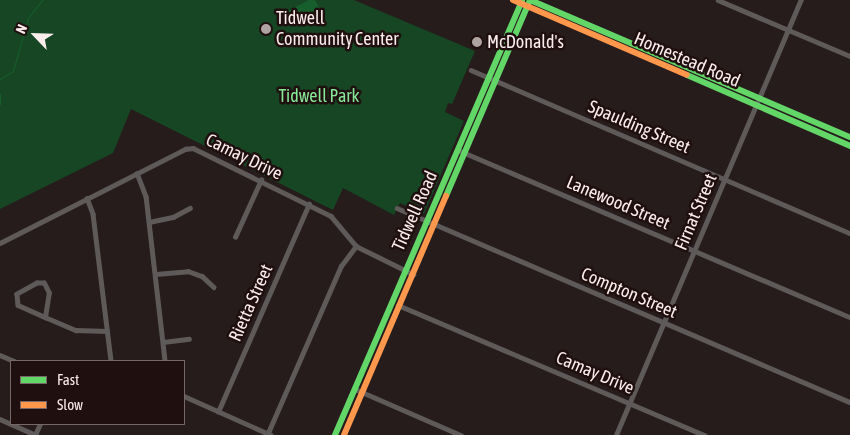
<!DOCTYPE html>
<style>
body{margin:0}
#map{position:relative;width:850px;height:435px;overflow:hidden;background:#261c1c;font-family:"Asap Condensed",sans-serif}
div>[style]{position:absolute}
[style*='--x']{left:calc(var(--x)*1px);top:calc(var(--y)*1px);width:calc(var(--w)*1px);rotate:calc(var(--a)*1deg)}
.green>*{inset:0;background:#164623}
.water>*{inset:0;background:#165f2c}
.stream>*{height:1px;margin:-0.5px;padding:0 0.5px;transform-origin:0.5px;border-radius:0.5px;background:#165f2c}
.street>*{height:4.5px;margin:-2.25px;padding:0 2.25px;transform-origin:2.25px;border-radius:2.25px;background:#5f5a5a}
.fast>*{height:6px;margin:-3px;padding:0 3px;transform-origin:3px;border-radius:3px;background:#63d668}
.slow>*{height:6px;margin:-3px;padding:0 3px;transform-origin:3px;border-radius:3px;background:#ff974d}
.dots>*{width:14px;height:14px;translate:-50% -50%;box-sizing:border-box;border:2px solid #200f0f;border-radius:50%}
span{translate:-50% -50%;white-space:nowrap;text-align:center;line-height:1.15;-webkit-text-stroke:5px #200f0f;paint-order:stroke}
.poi-label{font-size:18px;color:#faedec}
.left{translate:0 -50%;text-align:left}
.street-label{font-size:18px;color:#faedec}
.park-label{font-size:18px;color:#85e999}
.legend{position:absolute;left:10px;top:360px;width:175px;height:65px;box-sizing:border-box;background:#200f0f;border:1px solid #776867;margin:0;padding:6px 9px;list-style:none;font-size:15px;color:#faedec}
.legend li{display:flex;align-items:center;gap:10px;height:25px}
.legend b{width:25px;border:1px solid #776867}
.north{position:absolute;left:10px;top:10px;width:50px;height:50px;-webkit-text-stroke:4px #200f0f;paint-order:stroke;rotate:294deg;font-size:14px;font-weight:700;line-height:20px;text-align:center;color:#faedec}
.north::after{content:'';display:block;margin:auto;width:18px;height:22px;background:#faedec;clip-path:polygon(50% 0,100% 100%,50% 72%,0 100%)}
</style>
<div id="map">
<div class="green">
<div style="clip-path:polygon(0 0,354px 0,475px 51px,452px 104px,448px 103px,445px 112px,464px 121px,424px 214px,400px 203px,394px 215px,343px 188px,333px 210px,131px 109px,113px 153px,0 209px)"></div>
</div>
<div class="water">
<div style="clip-path:polygon(309px 0,315px 0,319px 8px,290px 23px,284px 13px)"></div>
</div>
<div class="stream">
<div style="--x:0;--y:79;--w:15;--a:-32"></div>
<div style="--x:13;--y:71;--w:55;--a:-74.2"></div>
<div style="--x:28;--y:18;--w:23;--a:-52"></div>
<div style="--x:0;--y:94;--w:10;--a:90"></div>
</div>
<div class="street">
<div style="--x:718;--y:0;--w:143;--a:23"></div>
<div style="--x:471;--y:70;--w:413;--a:23.3"></div>
<div style="--x:458;--y:150;--w:426;--a:23.1"></div>
<div style="--x:137;--y:173;--w:25;--a:69"></div>
<div style="--x:146;--y:196;--w:166;--a:83.4"></div>
<div style="--x:87;--y:198;--w:17;--a:69"></div>
<div style="--x:93;--y:214;--w:148;--a:83"></div>
<div style="--x:397;--y:208;--w:493;--a:23.2"></div>
<div style="--x:149;--y:222;--w:25;--a:-12"></div>
<div style="--x:173;--y:217;--w:19;--a:-28"></div>
<div style="--x:235;--y:237;--w:63;--a:-65.5"></div>
<div style="--x:0;--y:243;--w:208;--a:-26.9"></div>
<div style="--x:185;--y:149;--w:8;--a:-7"></div>
<div style="--x:193;--y:148;--w:154;--a:26.2"></div>
<div style="--x:331;--y:216;--w:39;--a:50"></div>
<div style="--x:356;--y:246;--w:64;--a:26.2"></div>
<div style="--x:156;--y:274;--w:32;--a:-5"></div>
<div style="--x:188;--y:271;--w:15;--a:20"></div>
<div style="--x:202;--y:276;--w:16;--a:43"></div>
<div style="--x:398;--y:305;--w:333;--a:23"></div>
<div style="--x:45;--y:317;--w:24;--a:-81"></div>
<div style="--x:49;--y:293;--w:11;--a:-117"></div>
<div style="--x:44;--y:283;--w:7;--a:180"></div>
<div style="--x:37;--y:283;--w:23;--a:151"></div>
<div style="--x:17;--y:294;--w:11;--a:85"></div>
<div style="--x:18;--y:305;--w:30;--a:24"></div>
<div style="--x:45;--y:317;--w:34;--a:23"></div>
<div style="--x:76;--y:330;--w:31;--a:2"></div>
<div style="--x:163;--y:342;--w:26;--a:-7"></div>
<div style="--x:0;--y:355;--w:15;--a:23"></div>
<div style="--x:355;--y:389;--w:116;--a:23.5"></div>
<div style="--x:184;--y:396;--w:95;--a:24.1"></div>
<div style="--x:218;--y:412;--w:227;--a:-66.4"></div>
<div style="--x:0;--y:419;--w:39;--a:24"></div>
<div style="--x:268;--y:433;--w:182;--a:-66.4"></div>
<div style="--x:341;--y:266;--w:25;--a:-53"></div>
<div style="--x:35;--y:435;--w:12;--a:-66"></div>
<div style="--x:616;--y:435;--w:473;--a:-67"></div>
</div>
<div class="fast">
<div style="--x:530;--y:0;--w:348;--a:23.2"></div>
<div style="--x:687;--y:75;--w:178;--a:23.5"></div>
<div style="--x:446;--y:196;--w:213;--a:-66.8"></div>
<div style="--x:335;--y:435;--w:473;--a:-66.7"></div>
</div>
<div class="slow">
<div style="--x:513;--y:0;--w:189;--a:23.3"></div>
<div style="--x:344;--y:435;--w:260;--a:-66.9"></div>
</div>
<div class="dots">
<div style="left:266px;top:29px;background:#b0a4a3"></div>
<div style="left:477px;top:42px;background:#b0a4a3"></div>
</div>
<div class="poi-label">
<span class="left" style="left:276px;top:29px">Tidwell<br>Community Center</span>
<span class="left" style="left:487px;top:42px">McDonald's</span>
</div>
<div class="street-label">
<span style="left:687px;top:60px;rotate:23deg">Homestead Road</span>
<span style="left:639px;top:127px;rotate:23deg">Spaulding Street</span>
<span style="left:244px;top:157px;rotate:26deg">Camay Drive</span>
<span style="left:618px;top:203px;rotate:23deg">Lanewood Street</span>
<span style="left:415px;top:211px;rotate:-66deg">Tidwell Road</span>
<span style="left:696px;top:212px;rotate:-67deg">Firnat Street</span>
<span style="left:629px;top:293px;rotate:23deg">Compton Street</span>
<span style="left:251px;top:303px;rotate:-66deg">Rietta Street</span>
<span style="left:595px;top:373px;rotate:23deg">Camay Drive</span>
</div>
<div class="park-label">
<span style="left:319px;top:96px">Tidwell Park</span>
</div>
<ul class="legend">
<li><b style="height:6px;background:#63d668"></b>Fast</li>
<li><b style="height:6px;background:#ff974d"></b>Slow</li>
</ul>
<div class="north">N</div>
</div>
